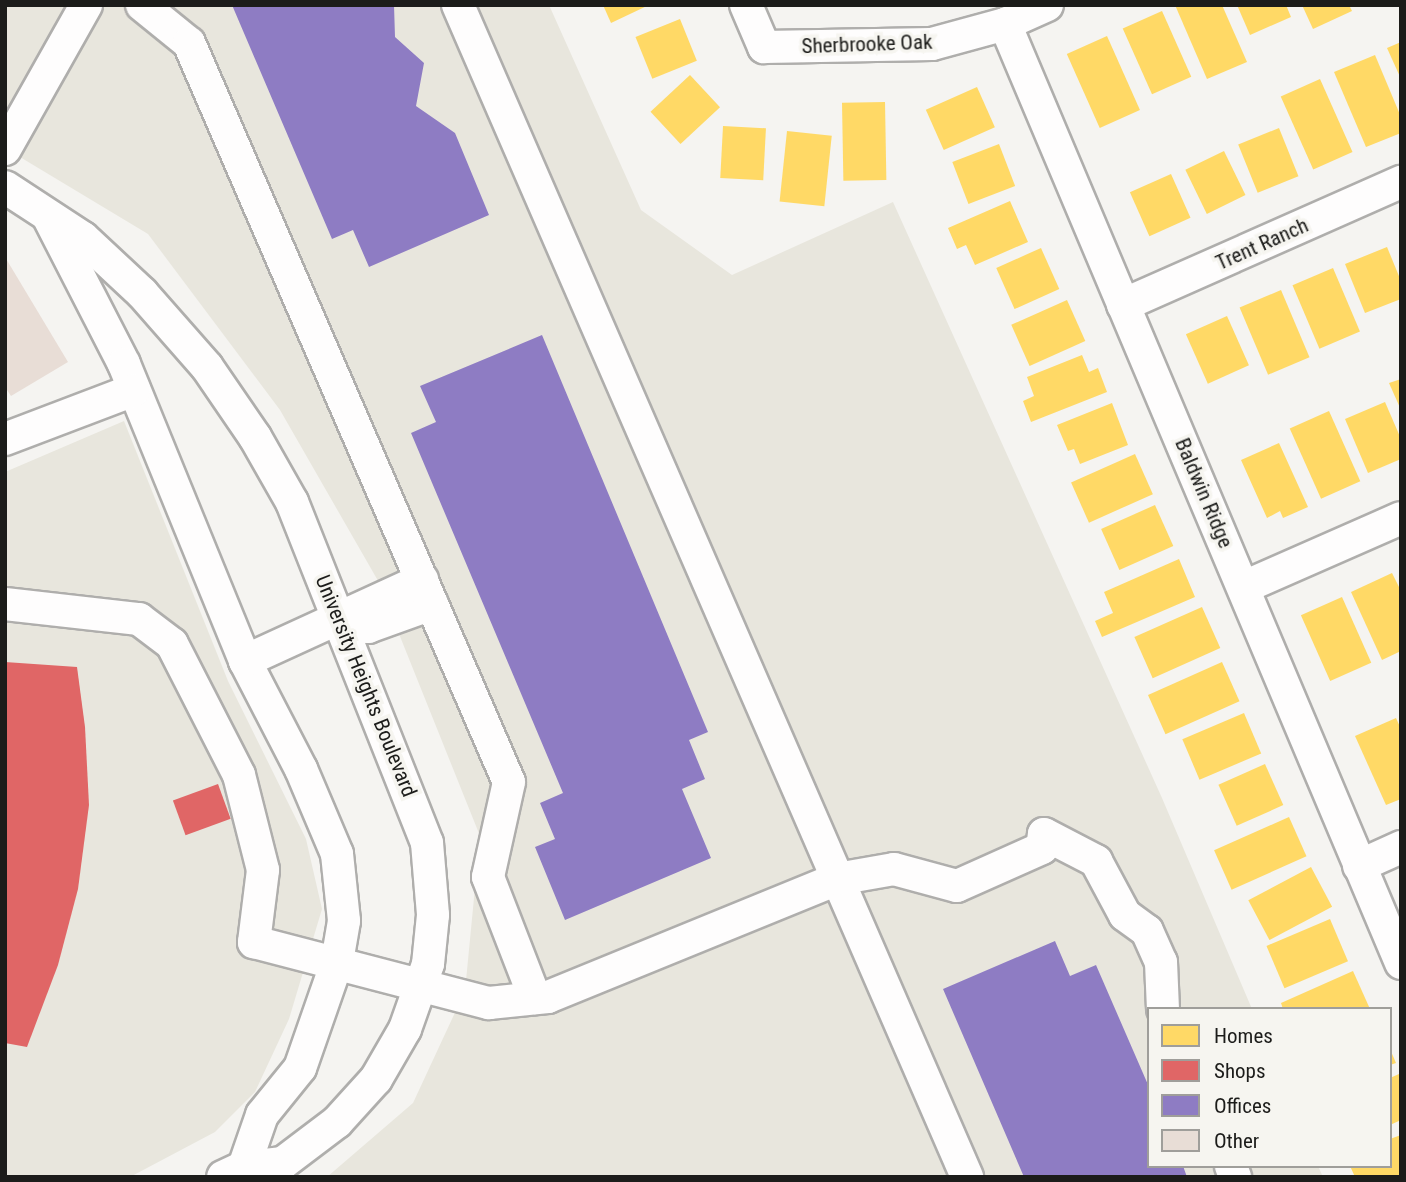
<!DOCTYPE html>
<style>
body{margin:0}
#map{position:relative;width:1406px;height:1182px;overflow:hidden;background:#f5f4f1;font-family:"Roboto Condensed",sans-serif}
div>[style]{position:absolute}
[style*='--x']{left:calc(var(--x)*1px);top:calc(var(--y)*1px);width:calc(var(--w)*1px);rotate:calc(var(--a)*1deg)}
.built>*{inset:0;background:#e8e6dd}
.homes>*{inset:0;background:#ffd966;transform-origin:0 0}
.shops>*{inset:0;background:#e06666;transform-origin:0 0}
.offices>*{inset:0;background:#8e7cc3}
.building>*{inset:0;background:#e8ddd6}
.roads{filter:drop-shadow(2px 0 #afaeac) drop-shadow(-2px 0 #afaeac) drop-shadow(0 2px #afaeac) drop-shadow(0 -2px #afaeac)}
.minor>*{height:32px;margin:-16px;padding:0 16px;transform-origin:16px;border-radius:16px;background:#fefdfd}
span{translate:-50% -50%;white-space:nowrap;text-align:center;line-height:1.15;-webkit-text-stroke:7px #f6f5f0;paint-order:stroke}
.street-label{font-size:21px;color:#1c1c1a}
.frame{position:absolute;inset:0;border:7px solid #1c1c1a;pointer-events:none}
.legend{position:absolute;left:1147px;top:1007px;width:245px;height:161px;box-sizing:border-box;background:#f6f5f0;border:2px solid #9f9e9a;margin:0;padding:9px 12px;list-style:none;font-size:21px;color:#1c1c1a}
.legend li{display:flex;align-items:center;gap:14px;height:35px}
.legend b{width:35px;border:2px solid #9f9e9a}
</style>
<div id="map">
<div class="built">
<div style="clip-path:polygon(5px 5px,549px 5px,641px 210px,732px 275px,893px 202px,1162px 798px,1252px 1009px,1149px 1009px,1149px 1166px,1318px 1166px,1323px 1177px,327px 1177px,413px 1103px,465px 991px,480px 836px,377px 579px,280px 410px,148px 234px,5px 148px)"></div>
<div style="clip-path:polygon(124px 421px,228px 681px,306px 839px,322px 909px,289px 1019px,255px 1092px,215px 1132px,130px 1177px,5px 1177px,5px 472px)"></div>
</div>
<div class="homes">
<div style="clip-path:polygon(603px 5px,649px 5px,611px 23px)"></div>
<div style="clip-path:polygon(1175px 5px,1222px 5px,1247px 62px,1207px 79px)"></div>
<div style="clip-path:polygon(1237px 5px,1286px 5px,1291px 17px,1250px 35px)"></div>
<div style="clip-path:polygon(1302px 5px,1349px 5px,1352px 11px,1313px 29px)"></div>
<div style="left:1162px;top:11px;width:72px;height:43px;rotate:66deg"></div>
<div style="left:680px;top:19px;width:45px;height:48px;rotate:68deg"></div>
<div style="left:1107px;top:36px;width:81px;height:44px;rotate:66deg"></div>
<div style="clip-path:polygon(1401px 42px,1401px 79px,1387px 48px)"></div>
<div style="clip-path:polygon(1375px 55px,1401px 117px,1401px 133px,1366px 147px,1334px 72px)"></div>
<div style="left:690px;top:75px;width:44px;height:54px;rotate:47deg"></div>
<div style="left:1320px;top:79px;width:80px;height:43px;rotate:66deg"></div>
<div style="left:977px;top:87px;width:44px;height:56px;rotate:66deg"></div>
<div style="left:885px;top:102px;width:78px;height:43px;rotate:89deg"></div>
<div style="left:723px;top:126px;width:43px;height:52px;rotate:3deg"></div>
<div style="left:1279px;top:128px;width:52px;height:44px;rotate:68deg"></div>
<div style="left:787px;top:131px;width:45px;height:71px;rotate:6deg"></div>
<div style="left:999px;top:144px;width:45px;height:50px;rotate:69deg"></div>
<div style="left:1224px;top:151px;width:49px;height:43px;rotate:64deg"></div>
<div style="left:1171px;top:174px;width:48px;height:45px;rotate:66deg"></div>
<div style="clip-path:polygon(1010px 201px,1028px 242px,975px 265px,966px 245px,957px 249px,948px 228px)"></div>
<div style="clip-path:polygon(1387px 247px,1401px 281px,1401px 299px,1365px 313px,1345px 264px)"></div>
<div style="left:1041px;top:248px;width:45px;height:49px;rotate:66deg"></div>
<div style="left:1333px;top:268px;width:69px;height:44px;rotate:67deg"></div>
<div style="left:1281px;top:290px;width:73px;height:45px;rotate:67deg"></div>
<div style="left:1067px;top:300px;width:45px;height:61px;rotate:66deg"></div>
<div style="left:1227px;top:316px;width:54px;height:45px;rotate:66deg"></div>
<div style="clip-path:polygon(1082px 355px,1089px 372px,1098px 368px,1107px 392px,1031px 422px,1023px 401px,1034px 396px,1027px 377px)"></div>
<div style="clip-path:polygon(1401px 379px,1401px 410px,1389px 383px)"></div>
<div style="clip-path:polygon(1385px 402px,1401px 439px,1401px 459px,1368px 473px,1345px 419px)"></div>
<div style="clip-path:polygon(1112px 403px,1128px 445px,1080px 464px,1074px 449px,1068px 451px,1057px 425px)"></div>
<div style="left:1329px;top:411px;width:77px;height:43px;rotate:66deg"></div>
<div style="clip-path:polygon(1279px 443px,1308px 507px,1283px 518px,1280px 511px,1267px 518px,1241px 460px)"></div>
<div style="left:1135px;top:454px;width:44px;height:70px;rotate:66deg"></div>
<div style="left:1155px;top:505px;width:45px;height:59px;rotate:66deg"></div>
<div style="clip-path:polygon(1179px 559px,1195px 597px,1102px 637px,1095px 621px,1113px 613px,1104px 592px)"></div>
<div style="clip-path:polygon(1392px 573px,1401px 591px,1401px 651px,1382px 660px,1351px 592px)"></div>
<div style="left:1342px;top:597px;width:72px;height:45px;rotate:66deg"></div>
<div style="left:1202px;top:607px;width:45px;height:74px;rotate:66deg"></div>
<div style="left:1222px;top:662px;width:43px;height:81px;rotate:66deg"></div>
<div style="left:1244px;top:713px;width:44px;height:67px;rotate:67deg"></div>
<div style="clip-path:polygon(1396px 718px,1401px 729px,1401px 799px,1386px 805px,1355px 736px)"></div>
<div style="left:1265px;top:764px;width:45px;height:51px;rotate:66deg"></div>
<div style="left:1289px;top:817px;width:43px;height:82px;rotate:66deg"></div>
<div style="left:1311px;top:867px;width:45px;height:71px;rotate:62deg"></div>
<div style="left:1330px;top:919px;width:46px;height:69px;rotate:67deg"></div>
<div style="clip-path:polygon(1353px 971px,1370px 1009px,1283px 1009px,1281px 1003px)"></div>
<div style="clip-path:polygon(1390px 1049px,1396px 1063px,1390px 1065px)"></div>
<div style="clip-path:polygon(1399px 1074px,1401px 1120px,1390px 1125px,1390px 1078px)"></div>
<div style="clip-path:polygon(1401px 1135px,1401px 1177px,1355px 1177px,1350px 1166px,1390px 1166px,1390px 1139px)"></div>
</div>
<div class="shops">
<div style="clip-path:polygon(5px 662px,77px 667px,85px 727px,89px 805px,78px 889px,58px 965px,27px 1047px,5px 1043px)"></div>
<div style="left:218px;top:784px;width:37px;height:48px;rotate:70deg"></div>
</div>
<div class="offices">
<div style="clip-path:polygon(232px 5px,394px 5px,395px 37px,424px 63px,416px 106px,455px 133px,489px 215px,369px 267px,353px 230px,332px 239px)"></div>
<div style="clip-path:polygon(542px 335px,708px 732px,689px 740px,705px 779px,682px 789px,711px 858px,565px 920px,535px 847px,555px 839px,540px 803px,563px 793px,411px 433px,436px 422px,420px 386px)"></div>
<div style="clip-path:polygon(1055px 941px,1070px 976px,1096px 965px,1149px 1087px,1149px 1166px,1183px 1166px,1187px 1177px,1024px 1177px,943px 989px)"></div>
</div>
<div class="building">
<div style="clip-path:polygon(5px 257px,68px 362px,11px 396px,5px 387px)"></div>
</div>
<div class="roads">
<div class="minor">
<div style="--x:142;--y:5;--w:60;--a:39"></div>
<div style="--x:189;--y:43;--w:805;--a:66.59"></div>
<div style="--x:509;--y:782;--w:97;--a:102.5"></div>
<div style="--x:488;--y:877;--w:130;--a:68.8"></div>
<div style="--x:458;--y:5;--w:1278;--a:66.52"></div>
<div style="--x:746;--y:5;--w:46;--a:66.8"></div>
<div style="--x:764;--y:47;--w:168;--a:-1"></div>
<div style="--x:932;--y:44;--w:76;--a:-15.3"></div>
<div style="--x:1005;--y:24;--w:46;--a:-24.3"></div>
<div style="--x:1005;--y:24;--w:1019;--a:67.13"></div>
<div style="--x:5;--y:149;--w:165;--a:-60.6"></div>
<div style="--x:5;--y:187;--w:93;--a:33.2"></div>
<div style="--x:83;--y:238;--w:81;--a:43"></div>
<div style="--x:142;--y:293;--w:98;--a:48.7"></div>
<div style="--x:207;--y:367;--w:85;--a:55.6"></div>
<div style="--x:255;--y:437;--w:75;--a:60.4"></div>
<div style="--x:292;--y:502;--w:367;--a:68.4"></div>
<div style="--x:427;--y:843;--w:72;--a:85.2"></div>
<div style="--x:433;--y:915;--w:49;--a:95.8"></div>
<div style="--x:428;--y:964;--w:69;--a:109.5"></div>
<div style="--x:405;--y:1029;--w:58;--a:120.1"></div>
<div style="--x:376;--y:1079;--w:58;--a:132.2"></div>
<div style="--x:337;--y:1122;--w:68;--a:142.8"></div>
<div style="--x:283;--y:1163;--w:39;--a:174"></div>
<div style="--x:244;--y:1167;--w:23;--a:155"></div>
<div style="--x:48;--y:216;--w:166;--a:62.8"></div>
<div style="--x:124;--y:364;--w:321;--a:67.8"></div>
<div style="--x:245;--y:661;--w:122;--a:62.6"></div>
<div style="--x:301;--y:769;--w:92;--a:67"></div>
<div style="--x:337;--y:854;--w:67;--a:84"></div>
<div style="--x:344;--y:921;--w:42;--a:99.7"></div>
<div style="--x:337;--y:962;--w:112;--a:109.2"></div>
<div style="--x:300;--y:1068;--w:60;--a:129"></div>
<div style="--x:262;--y:1115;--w:55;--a:109.1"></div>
<div style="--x:1123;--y:305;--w:304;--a:-23.9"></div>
<div style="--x:5;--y:439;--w:138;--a:-20.8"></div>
<div style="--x:1244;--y:587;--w:171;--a:-23.7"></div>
<div style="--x:5;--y:604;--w:135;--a:6.4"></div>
<div style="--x:139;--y:619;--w:41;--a:37.1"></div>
<div style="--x:172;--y:644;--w:147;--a:62.9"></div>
<div style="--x:239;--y:775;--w:98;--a:75.8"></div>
<div style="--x:263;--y:870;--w:73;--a:97.1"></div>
<div style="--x:254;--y:942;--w:243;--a:14.6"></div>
<div style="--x:489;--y:1003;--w:59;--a:-5.8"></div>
<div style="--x:548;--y:997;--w:312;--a:-22.2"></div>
<div style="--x:837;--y:879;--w:58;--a:-10"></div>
<div style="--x:894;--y:869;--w:65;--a:15.1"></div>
<div style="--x:957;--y:886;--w:93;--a:-24.1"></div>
<div style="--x:1042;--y:848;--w:14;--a:-82"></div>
<div style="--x:1044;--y:834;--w:59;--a:27.4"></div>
<div style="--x:1096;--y:861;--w:61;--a:61.8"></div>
<div style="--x:1125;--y:915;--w:27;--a:36"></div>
<div style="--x:1147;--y:931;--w:34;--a:66"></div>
<div style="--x:1161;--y:962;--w:47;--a:87.6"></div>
<div style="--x:340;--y:621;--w:29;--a:12"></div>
<div style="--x:368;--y:627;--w:68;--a:-19.8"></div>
<div style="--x:245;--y:661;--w:195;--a:-24.6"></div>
<div style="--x:1359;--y:866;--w:46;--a:-24.3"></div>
<div style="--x:1231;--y:1166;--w:12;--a:70"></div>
</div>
</div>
<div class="street-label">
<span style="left:867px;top:44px;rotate:-2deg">Sherbrooke Oak</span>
<span style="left:1262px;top:244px;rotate:-24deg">Trent Ranch</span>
<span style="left:1204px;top:493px;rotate:67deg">Baldwin Ridge</span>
<span style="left:366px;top:686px;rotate:68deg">University Heights Boulevard</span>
</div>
<div class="frame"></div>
<ul class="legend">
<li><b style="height:19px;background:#ffd966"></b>Homes</li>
<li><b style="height:19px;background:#e06666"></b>Shops</li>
<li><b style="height:19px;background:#8e7cc3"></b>Offices</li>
<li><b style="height:19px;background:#e8ddd6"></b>Other</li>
</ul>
</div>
